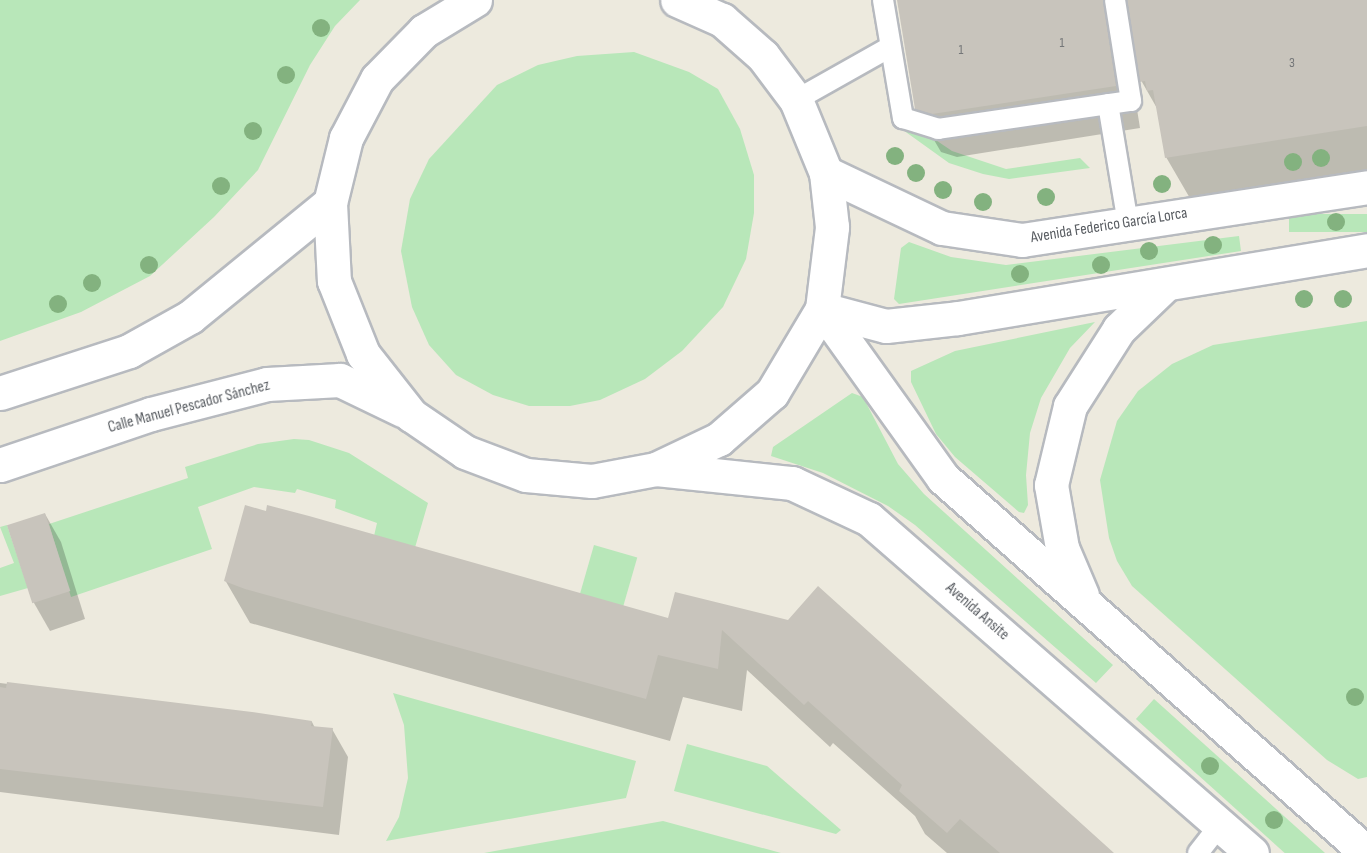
<!DOCTYPE html>
<meta charset="utf-8">
<style>
body{margin:0}
#map{position:relative;width:1367px;height:853px;overflow:hidden;background:#edeade;font-family:"Sofia Sans Condensed",sans-serif}
div>[style]{position:absolute}
[style*='--x']{left:calc(var(--x)*1px);top:calc(var(--y)*1px);width:calc(var(--w)*1px);rotate:calc(var(--a)*1deg)}
.green>*{inset:0;background:#b8e7b9;transform-origin:0 0}
.shadow>*{inset:0;background:#0003}
.building>*{inset:0;background:#c8c4bc;transform-origin:0 0}
.roads{filter:drop-shadow(2px 0 #b7babf) drop-shadow(-2px 0 #b7babf) drop-shadow(0 2px #b7babf) drop-shadow(0 -2px #b7babf)}
.service>*{height:20px;margin:-10px;padding:0 10px;transform-origin:10px;border-radius:10px;background:#fff}
.minor>*{height:33px;margin:-16.5px;padding:0 16.5px;transform-origin:16.5px;border-radius:16.5px;background:#fff}
.trees>*{width:18px;height:18px;margin:-9px;border-radius:50%;background:#83b27f}
span{translate:-50% -50%;white-space:nowrap;text-align:center;line-height:1.15;-webkit-text-stroke:4.5px #fff;paint-order:stroke}
.number-label{font-size:14px;color:#747678}
.number-label span{-webkit-text-stroke-width:0}
.street-label{font-size:16px;color:#585c61}
</style>
<div id="map">
<div class="green">
<div style="clip-path:polygon(0 0,360px 0,335px 26px,310px 65px,258px 170px,214px 217px,150px 276px,81px 312px,0 341px)"></div>
<div style="clip-path:polygon(634px 52px,689px 72px,718px 89px,740px 129px,754px 175px,754px 213px,746px 259px,723px 307px,682px 351px,645px 379px,600px 400px,570px 406px,529px 406px,493px 395px,456px 375px,429px 345px,412px 307px,401px 251px,410px 199px,429px 159px,497px 85px,538px 65px,577px 56px)"></div>
<div style="clip-path:polygon(915px 126px,952px 151px,1006px 169px,1080px 158px,1090px 168px,1009px 179px,983px 174px,949px 163px,903px 130px)"></div>
<div style="left:1367px;top:214px;width:18px;height:78px;rotate:90deg"></div>
<div style="clip-path:polygon(1239px 236px,1241px 251px,899px 304px,894px 299px,901px 248px,909px 242px,951px 257px,1006px 265px)"></div>
<div style="clip-path:polygon(1367px 321px,1367px 777px,1358px 779px,1327px 760px,1132px 586px,1117px 561px,1109px 538px,1100px 480px,1117px 421px,1138px 391px,1172px 364px,1213px 345px)"></div>
<div style="clip-path:polygon(1095px 322px,1070px 348px,1041px 398px,1030px 433px,1026px 475px,1028px 505px,1024px 513px,1019px 512px,955px 457px,936px 434px,911px 382px,911px 371px,955px 351px)"></div>
<div style="clip-path:polygon(852px 393px,863px 397px,898px 464px,924px 494px,1113px 665px,1096px 683px,915px 525px,888px 506px,823px 473px,771px 456px,773px 447px)"></div>
<div style="clip-path:polygon(294px 439px,309px 440px,349px 453px,428px 503px,414px 551px,374px 536px,377px 523px,335px 508px,336px 500px,297px 489px,295px 493px,254px 487px,198px 507px,212px 549px,71px 597px,49px 524px,188px 478px,185px 467px,258px 444px)"></div>
<div style="clip-path:polygon(7px 525px,28px 588px,0 596px,0 568px,14px 563px,0 527px)"></div>
<div style="left:594px;top:545px;width:45px;height:55px;rotate:16deg"></div>
<div style="clip-path:polygon(393px 693px,636px 761px,626px 798px,386px 841px,399px 817px,408px 778px,404px 725px)"></div>
<div style="left:1154px;top:699px;width:231px;height:27px;rotate:42deg"></div>
<div style="clip-path:polygon(687px 744px,767px 766px,841px 830px,836px 834px,674px 791px)"></div>
<div style="clip-path:polygon(663px 821px,781px 853px,484px 853px)"></div>
</div>
<div class="shadow">
<div style="clip-path:polygon(898px 0,1367px 0,1367px 172px,1191px 200px,1166px 157px,1158px 110px,1142px 82px,1134px 33px,1127px 46px,1140px 128px,957px 157px,941px 152px,916px 109px)"></div>
<div style="clip-path:polygon(45px 514px,61px 542px,85px 619px,50px 631px,34px 603px,9px 526px)"></div>
<div style="clip-path:polygon(225px 580px,669px 620px,676px 594px,1111px 853px,947px 853px,925px 834px,915px 816px,833px 743px,830px 747px,747px 670px,742px 711px,683px 697px,670px 741px,250px 623px)"></div>
<div style="clip-path:polygon(0 683px,252px 713px,312px 722px,315px 728px,332px 729px,348px 757px,339px 835px,0 792px)"></div>
</div>
<div class="building">
<div style="clip-path:polygon(897px 0,1103px 0,1116px 86px,932px 114px,915px 109px)"></div>
<div style="clip-path:polygon(1127px 0,1367px 0,1367px 126px,1165px 158px,1153px 90px,1147px 91px,1145px 81px,1140px 82px)"></div>
<div style="clip-path:polygon(245px 505px,266px 511px,267px 505px,309px 516px,668px 618px,675px 592px,788px 620px,818px 586px,1114px 853px,1000px 853px,960px 819px,947px 833px,899px 791px,902px 785px,808px 701px,804px 705px,722px 630px,718px 669px,658px 655px,646px 699px,245px 589px,224px 581px)"></div>
<div style="left:45px;top:513px;width:82px;height:40px;rotate:72deg"></div>
<div style="clip-path:polygon(7px 682px,252px 712px,312px 721px,311px 726px,333px 728px,323px 807px,0 769px,0 687px,6px 688px)"></div>
</div>
<div class="roads">
<div class="service">
<div style="--x:883;--y:0;--w:120;--a:80.4"></div>
<div style="--x:903;--y:118;--w:37;--a:17"></div>
<div style="--x:938;--y:129;--w:195;--a:-8.3"></div>
<div style="--x:1131;--y:101;--w:102;--a:-99"></div>
<div style="--x:796;--y:100;--w:108;--a:-29.4"></div>
<div style="--x:1108;--y:104;--w:121;--a:80.5"></div>
<div style="--x:1198;--y:853;--w:36;--a:-52"></div>
</div>
<div class="minor">
<div style="--x:475;--y:0;--w:60;--a:148.7"></div>
<div style="--x:424;--y:31;--w:67;--a:134.4"></div>
<div style="--x:377;--y:79;--w:67;--a:117.7"></div>
<div style="--x:346;--y:138;--w:67;--a:103.8"></div>
<div style="--x:330;--y:203;--w:78;--a:87.1"></div>
<div style="--x:334;--y:281;--w:79;--a:68.3"></div>
<div style="--x:363;--y:354;--w:78;--a:51.8"></div>
<div style="--x:411;--y:415;--w:65;--a:34.4"></div>
<div style="--x:465;--y:452;--w:65;--a:20.7"></div>
<div style="--x:526;--y:475;--w:66;--a:5.2"></div>
<div style="--x:592;--y:481;--w:65;--a:-10.6"></div>
<div style="--x:656;--y:469;--w:70;--a:-25.5"></div>
<div style="--x:719;--y:439;--w:70;--a:-41"></div>
<div style="--x:772;--y:393;--w:98;--a:-59.2"></div>
<div style="--x:822;--y:309;--w:83;--a:-83"></div>
<div style="--x:832;--y:227;--w:54;--a:-96.3"></div>
<div style="--x:826;--y:173;--w:79;--a:-112.3"></div>
<div style="--x:796;--y:100;--w:55;--a:-126.9"></div>
<div style="--x:763;--y:56;--w:55;--a:-138.7"></div>
<div style="--x:722;--y:20;--w:49;--a:-156"></div>
<div style="--x:826;--y:173;--w:128;--a:25.4"></div>
<div style="--x:942;--y:228;--w:81;--a:8.5"></div>
<div style="--x:1022;--y:240;--w:349;--a:-8.7"></div>
<div style="--x:822;--y:309;--w:208;--a:54.4"></div>
<div style="--x:943;--y:478;--w:566;--a:41.49"></div>
<div style="--x:822;--y:309;--w:66;--a:14.9"></div>
<div style="--x:886;--y:326;--w:72;--a:-6.3"></div>
<div style="--x:958;--y:318;--w:415;--a:-9.4"></div>
<div style="--x:0;--y:393;--w:136;--a:-18"></div>
<div style="--x:129;--y:351;--w:70;--a:-29.1"></div>
<div style="--x:190;--y:317;--w:181;--a:-39.2"></div>
<div style="--x:0;--y:465;--w:159;--a:-18.7"></div>
<div style="--x:151;--y:414;--w:120;--a:-14.5"></div>
<div style="--x:267;--y:384;--w:73;--a:-3.1"></div>
<div style="--x:340;--y:380;--w:69;--a:25.8"></div>
<div style="--x:656;--y:469;--w:137;--a:5.9"></div>
<div style="--x:792;--y:483;--w:85;--a:25.1"></div>
<div style="--x:869;--y:519;--w:508;--a:41.09"></div>
<div style="--x:1082;--y:595;--w:51;--a:-113.1"></div>
<div style="--x:1062;--y:548;--w:64;--a:-99.9"></div>
<div style="--x:1051;--y:485;--w:81;--a:-76.5"></div>
<div style="--x:1070;--y:406;--w:91;--a:-57.5"></div>
<div style="--x:1119;--y:329;--w:65;--a:-43.8"></div>
</div>
</div>
<div class="trees">
<div style="left:321px;top:28px"></div>
<div style="left:286px;top:75px"></div>
<div style="left:253px;top:131px"></div>
<div style="left:895px;top:156px"></div>
<div style="left:1321px;top:158px"></div>
<div style="left:1293px;top:162px"></div>
<div style="left:916px;top:173px"></div>
<div style="left:1162px;top:184px"></div>
<div style="left:221px;top:186px"></div>
<div style="left:943px;top:190px"></div>
<div style="left:1046px;top:197px"></div>
<div style="left:983px;top:202px"></div>
<div style="left:1336px;top:222px"></div>
<div style="left:1213px;top:245px"></div>
<div style="left:1149px;top:251px"></div>
<div style="left:149px;top:265px"></div>
<div style="left:1101px;top:265px"></div>
<div style="left:1020px;top:274px"></div>
<div style="left:92px;top:283px"></div>
<div style="left:1304px;top:299px"></div>
<div style="left:1343px;top:299px"></div>
<div style="left:58px;top:304px"></div>
<div style="left:1355px;top:697px"></div>
<div style="left:1210px;top:766px"></div>
<div style="left:1274px;top:820px"></div>
</div>
<div class="number-label">
<span style="left:1062px;top:43px">1</span>
<span style="left:961px;top:50px">1</span>
<span style="left:1292px;top:63px">3</span>
</div>
<div class="street-label">
<span style="left:1109px;top:226px;rotate:-9deg">Avenida Federico García Lorca</span>
<span style="left:189px;top:407px;rotate:-15deg">Calle Manuel Pescador Sánchez</span>
<span style="left:977px;top:612px;rotate:41deg">Avenida Ansite</span>
</div>
</div>
